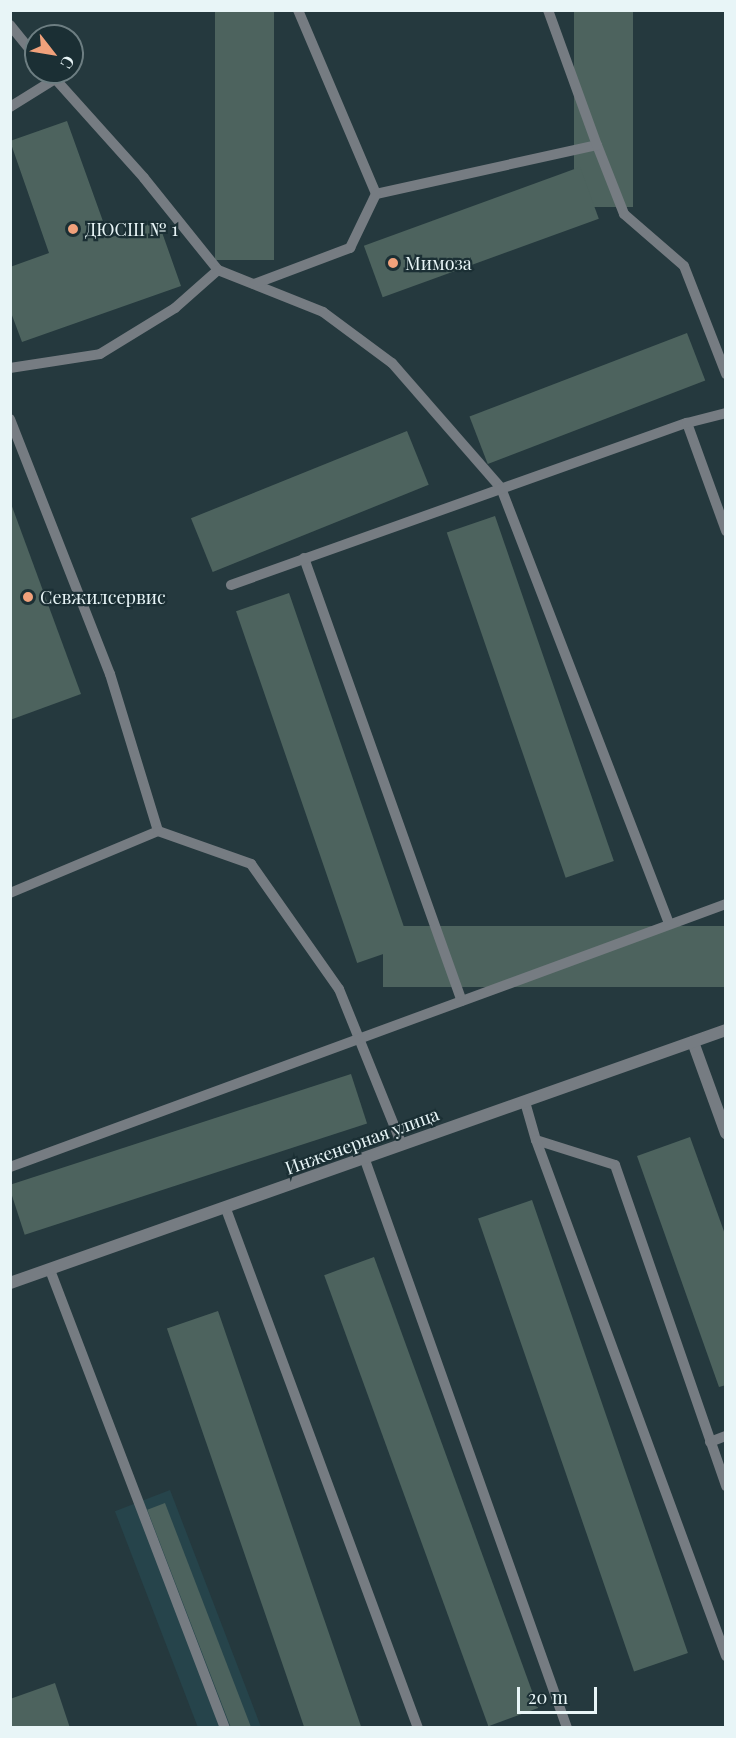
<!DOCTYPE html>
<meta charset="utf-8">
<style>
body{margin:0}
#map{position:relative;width:736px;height:1738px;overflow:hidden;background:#25393e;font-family:"Playfair Display",serif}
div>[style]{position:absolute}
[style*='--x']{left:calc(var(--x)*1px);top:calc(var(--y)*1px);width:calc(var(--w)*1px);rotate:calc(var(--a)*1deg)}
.built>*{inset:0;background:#26444b;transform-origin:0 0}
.building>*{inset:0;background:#4d635e;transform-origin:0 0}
.lane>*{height:10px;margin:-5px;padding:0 5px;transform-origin:5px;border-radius:5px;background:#767c82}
.street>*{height:12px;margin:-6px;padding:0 6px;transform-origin:6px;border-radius:6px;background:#767c82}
.dots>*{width:16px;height:16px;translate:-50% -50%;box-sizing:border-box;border:3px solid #1b2f34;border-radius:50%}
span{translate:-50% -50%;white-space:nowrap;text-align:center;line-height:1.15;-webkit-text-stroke:4.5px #1b2f34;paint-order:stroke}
.poi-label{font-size:18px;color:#e8f5f7}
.left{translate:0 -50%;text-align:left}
.street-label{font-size:18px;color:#e8f5f7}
.frame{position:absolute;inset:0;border:12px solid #e8f5f7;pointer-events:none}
.north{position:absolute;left:24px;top:24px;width:60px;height:60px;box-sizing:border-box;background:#1b2f34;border:2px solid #6d7e82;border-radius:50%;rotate:121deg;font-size:16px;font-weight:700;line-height:24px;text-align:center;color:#e8f5f7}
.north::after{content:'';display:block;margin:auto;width:21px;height:27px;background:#f1a17b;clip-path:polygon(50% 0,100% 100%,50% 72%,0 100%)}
.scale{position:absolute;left:517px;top:1687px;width:80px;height:27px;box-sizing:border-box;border:3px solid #e8f5f7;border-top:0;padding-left:8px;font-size:18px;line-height:21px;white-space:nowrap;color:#e8f5f7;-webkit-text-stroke:4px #1b2f34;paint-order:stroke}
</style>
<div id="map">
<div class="built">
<div style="left:170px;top:1490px;width:254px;height:59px;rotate:69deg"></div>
</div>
<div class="building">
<div style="left:215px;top:10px;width:59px;height:250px"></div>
<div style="left:574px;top:10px;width:59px;height:197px"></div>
<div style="clip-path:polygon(67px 121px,109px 238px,158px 221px,181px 286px,22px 342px,10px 310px,10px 267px,49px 253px,10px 141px)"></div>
<div style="left:580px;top:167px;width:55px;height:230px;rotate:70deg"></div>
<div style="left:687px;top:333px;width:51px;height:233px;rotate:69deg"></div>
<div style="left:407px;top:431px;width:58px;height:233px;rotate:68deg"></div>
<div style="clip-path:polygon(10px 501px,81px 694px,10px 720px)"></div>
<div style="left:495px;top:516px;width:365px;height:51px;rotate:71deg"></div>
<div style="left:289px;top:593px;width:372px;height:56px;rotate:71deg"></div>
<div style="left:726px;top:926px;width:61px;height:343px;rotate:90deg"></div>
<div style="left:351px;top:1074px;width:52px;height:360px;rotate:72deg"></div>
<div style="clip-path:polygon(690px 1137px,726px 1237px,726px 1385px,719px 1387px,637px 1156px)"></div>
<div style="left:532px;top:1200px;width:479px;height:57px;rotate:71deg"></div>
<div style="left:374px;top:1257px;width:480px;height:53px;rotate:70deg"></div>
<div style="left:218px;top:1311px;width:442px;height:54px;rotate:71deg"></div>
<div style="left:165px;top:1503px;width:241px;height:19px;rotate:69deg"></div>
<div style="clip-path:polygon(55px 1683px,70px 1728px,10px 1728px,10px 1699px)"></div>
</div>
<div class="lane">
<div style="--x:298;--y:10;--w:200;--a:67"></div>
<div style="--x:376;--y:194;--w:226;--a:-12.5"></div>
<div style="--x:597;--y:145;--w:74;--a:68.6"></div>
<div style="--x:624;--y:214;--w:79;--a:40.9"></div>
<div style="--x:684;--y:266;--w:116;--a:68.7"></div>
<div style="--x:548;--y:10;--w:144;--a:70.1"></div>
<div style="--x:10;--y:25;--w:41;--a:50.9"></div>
<div style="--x:49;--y:72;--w:142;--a:48.1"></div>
<div style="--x:144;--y:178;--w:118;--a:51.2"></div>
<div style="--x:218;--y:270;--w:113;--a:21.8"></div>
<div style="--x:323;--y:312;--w:86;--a:36.5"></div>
<div style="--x:392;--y:363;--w:166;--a:48.9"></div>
<div style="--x:501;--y:488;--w:467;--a:68.9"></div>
<div style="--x:10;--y:107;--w:53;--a:-31.9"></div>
<div style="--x:254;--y:284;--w:103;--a:-20.6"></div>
<div style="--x:350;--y:248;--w:60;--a:-64.3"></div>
<div style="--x:10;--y:368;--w:91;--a:-8.8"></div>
<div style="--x:100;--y:354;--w:88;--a:-31.5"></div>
<div style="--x:175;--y:308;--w:57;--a:-41.5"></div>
<div style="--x:10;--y:419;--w:274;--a:68.6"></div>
<div style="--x:110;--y:674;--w:164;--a:73"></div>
<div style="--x:687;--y:423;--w:115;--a:70.1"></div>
<div style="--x:304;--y:558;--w:470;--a:70.4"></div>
<div style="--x:231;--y:585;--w:484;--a:-19.6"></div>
<div style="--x:687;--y:423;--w:40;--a:-14.4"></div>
<div style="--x:10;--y:893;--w:160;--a:-22.7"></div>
<div style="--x:158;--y:831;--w:99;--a:19.5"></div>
<div style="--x:251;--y:864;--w:153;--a:54.9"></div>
<div style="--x:339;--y:989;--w:168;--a:68"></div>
<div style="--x:525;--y:1102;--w:40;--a:74"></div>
<div style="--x:536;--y:1140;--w:83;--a:17.6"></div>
<div style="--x:615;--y:1165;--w:340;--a:70.9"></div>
<div style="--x:536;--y:1140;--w:550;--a:69.79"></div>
<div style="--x:365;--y:1160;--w:603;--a:70.42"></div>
<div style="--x:10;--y:1167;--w:763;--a:-20.17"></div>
<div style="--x:226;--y:1209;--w:553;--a:69.7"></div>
<div style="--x:50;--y:1270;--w:490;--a:69.1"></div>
<div style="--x:710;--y:1442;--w:17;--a:-21"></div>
</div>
<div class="street">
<div style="--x:693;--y:1042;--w:97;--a:70.1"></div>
<div style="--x:10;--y:1283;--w:759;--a:-19.46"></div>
</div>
<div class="dots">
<div style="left:73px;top:229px;background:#f1a17b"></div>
<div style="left:393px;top:263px;background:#f1a17b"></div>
<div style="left:28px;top:597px;background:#f1a17b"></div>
</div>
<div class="poi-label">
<span class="left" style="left:85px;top:229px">ДЮСШ № 1</span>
<span class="left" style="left:405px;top:263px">Мимоза</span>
<span class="left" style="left:40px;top:597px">Севжилсервис</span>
</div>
<div class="street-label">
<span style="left:362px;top:1141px;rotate:-20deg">Инженерная улица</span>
</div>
<div class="frame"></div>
<div class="north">С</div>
<div class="scale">20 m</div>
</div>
